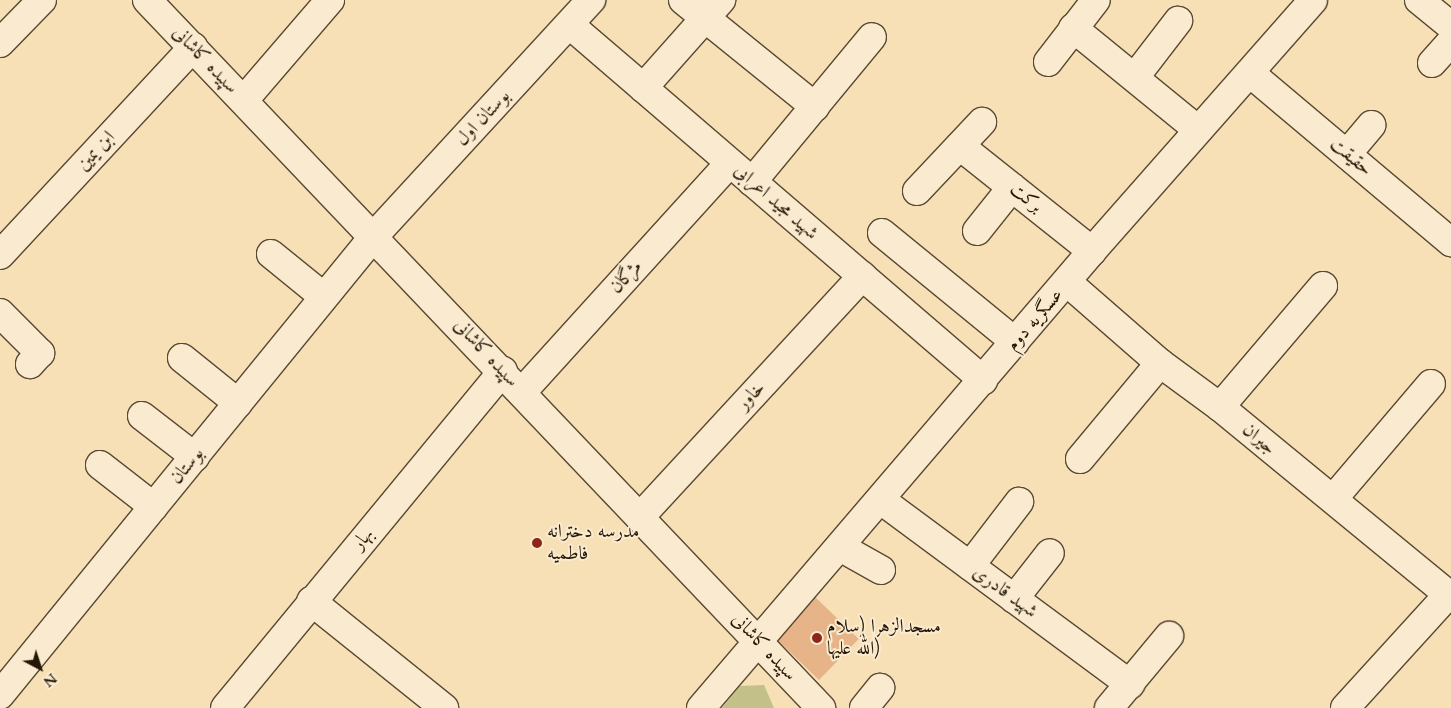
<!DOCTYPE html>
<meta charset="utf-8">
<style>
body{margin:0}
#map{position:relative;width:1451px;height:708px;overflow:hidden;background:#f7dfb6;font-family:Cardo,Amiri,serif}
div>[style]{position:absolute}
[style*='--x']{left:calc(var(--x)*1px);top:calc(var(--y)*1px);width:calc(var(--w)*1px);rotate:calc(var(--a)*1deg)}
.green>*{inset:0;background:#c4c089}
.building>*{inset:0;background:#e7b388;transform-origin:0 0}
.roads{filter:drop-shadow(1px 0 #594931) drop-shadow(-1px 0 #594931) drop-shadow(0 1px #594931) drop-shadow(0 -1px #594931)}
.minor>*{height:28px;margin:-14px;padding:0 14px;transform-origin:14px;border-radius:14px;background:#faead0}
.dots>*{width:14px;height:14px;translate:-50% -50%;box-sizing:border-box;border:2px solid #faead0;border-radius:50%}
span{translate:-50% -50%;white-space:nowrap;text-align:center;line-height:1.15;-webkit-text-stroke:4px #faead0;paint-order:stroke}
.street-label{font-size:19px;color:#241705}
.poi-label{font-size:19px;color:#241705}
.left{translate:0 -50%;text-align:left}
.north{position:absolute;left:15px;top:643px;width:50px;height:50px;-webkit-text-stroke:4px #faead0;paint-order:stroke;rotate:140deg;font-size:14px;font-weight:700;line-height:20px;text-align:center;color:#241705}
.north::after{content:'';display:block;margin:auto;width:18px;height:22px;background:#241705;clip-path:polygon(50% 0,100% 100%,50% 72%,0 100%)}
</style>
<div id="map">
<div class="green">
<div style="clip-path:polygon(764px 685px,774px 708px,722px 708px,740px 686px)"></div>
</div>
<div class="building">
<div style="left:814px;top:596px;width:62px;height:57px;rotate:44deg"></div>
</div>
<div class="roads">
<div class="minor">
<div style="--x:147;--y:0;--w:978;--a:46.41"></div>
<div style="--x:683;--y:0;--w:170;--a:39"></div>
<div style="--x:1419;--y:0;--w:41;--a:39.1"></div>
<div style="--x:570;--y:25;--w:545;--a:40.68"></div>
<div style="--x:1073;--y:28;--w:161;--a:39.2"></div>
<div style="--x:0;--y:43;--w:60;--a:-45.7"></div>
<div style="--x:1048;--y:62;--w:78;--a:-52.3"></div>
<div style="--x:1432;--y:63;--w:28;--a:-48"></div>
<div style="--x:1250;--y:73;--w:263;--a:40.1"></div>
<div style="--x:1135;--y:77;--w:71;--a:-52.5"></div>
<div style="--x:643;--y:88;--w:118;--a:-48.4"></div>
<div style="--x:244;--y:100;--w:132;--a:-49.3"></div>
<div style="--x:960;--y:146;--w:169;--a:38.5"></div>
<div style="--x:1347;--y:154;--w:38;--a:-50"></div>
<div style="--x:752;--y:182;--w:188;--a:-50.4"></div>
<div style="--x:917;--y:191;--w:95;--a:-46.7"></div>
<div style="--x:977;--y:231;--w:56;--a:-51.5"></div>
<div style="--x:882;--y:233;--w:172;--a:39.3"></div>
<div style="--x:271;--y:254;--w:68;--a:39.1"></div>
<div style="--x:0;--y:255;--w:284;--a:-47.1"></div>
<div style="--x:1067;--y:282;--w:123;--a:41.1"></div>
<div style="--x:1160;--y:363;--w:74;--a:36.3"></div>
<div style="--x:1220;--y:407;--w:299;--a:39.4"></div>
<div style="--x:0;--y:313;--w:57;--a:45"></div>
<div style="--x:40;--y:353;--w:15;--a:132"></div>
<div style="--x:182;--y:358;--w:72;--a:38.8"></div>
<div style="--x:522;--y:392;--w:309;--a:-47.8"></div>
<div style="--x:1220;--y:407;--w:159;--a:-49.6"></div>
<div style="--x:142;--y:416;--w:67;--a:37.7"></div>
<div style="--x:1080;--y:459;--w:125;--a:-50.2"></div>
<div style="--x:100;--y:465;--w:68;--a:37.9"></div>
<div style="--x:1333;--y:499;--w:151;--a:-49.6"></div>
<div style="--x:881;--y:500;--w:310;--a:36.5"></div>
<div style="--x:640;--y:517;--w:328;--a:-47.3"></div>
<div style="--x:840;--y:547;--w:47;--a:29.3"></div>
<div style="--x:970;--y:566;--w:81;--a:-52.6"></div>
<div style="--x:1014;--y:599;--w:58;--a:-52"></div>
<div style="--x:311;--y:601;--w:171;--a:38.8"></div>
<div style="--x:0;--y:695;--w:592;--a:-50.83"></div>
<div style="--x:374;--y:236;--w:321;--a:-47.4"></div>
<div style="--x:225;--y:708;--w:437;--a:-50.5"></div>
<div style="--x:701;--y:708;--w:601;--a:-49.45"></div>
<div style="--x:1092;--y:251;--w:334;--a:-48.6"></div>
<div style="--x:864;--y:708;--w:26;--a:-51"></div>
<div style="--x:1109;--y:708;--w:94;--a:-50.2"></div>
<div style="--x:1345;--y:708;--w:153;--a:-47.7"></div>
</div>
</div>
<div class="dots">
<div style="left:537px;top:543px;background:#8f2418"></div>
<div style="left:817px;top:638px;background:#8f2418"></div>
</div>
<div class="street-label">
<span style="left:205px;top:60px;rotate:46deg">سپیده کاشانی</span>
<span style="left:483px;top:118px;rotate:-47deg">بوستان اول</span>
<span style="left:96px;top:151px;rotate:-47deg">ابن یمین</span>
<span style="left:1351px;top:157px;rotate:40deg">حقیقت</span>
<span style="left:1026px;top:198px;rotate:39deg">برکت</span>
<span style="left:776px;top:202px;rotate:41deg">شهید مجید اعرابی</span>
<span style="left:626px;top:277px;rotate:-48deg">مژگان</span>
<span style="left:1035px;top:320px;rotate:-49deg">عسگریه دوم</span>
<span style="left:486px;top:353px;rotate:47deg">سپیده کاشانی</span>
<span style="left:751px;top:396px;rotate:-47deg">خاور</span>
<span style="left:1259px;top:439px;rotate:39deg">جیران</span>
<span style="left:187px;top:466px;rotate:-51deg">بوستان</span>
<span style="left:363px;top:539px;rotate:-50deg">بهار</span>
<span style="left:1005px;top:592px;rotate:36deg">شهید قادری</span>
<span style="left:764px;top:647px;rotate:47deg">سپیده کاشانی</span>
</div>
<div class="poi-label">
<span class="left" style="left:547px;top:543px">مدرسه دخترانه<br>فاطمیه</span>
<span class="left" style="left:827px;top:638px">مسجدالزهرا (سلام<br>الله علیها)</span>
</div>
<div class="north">N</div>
</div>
